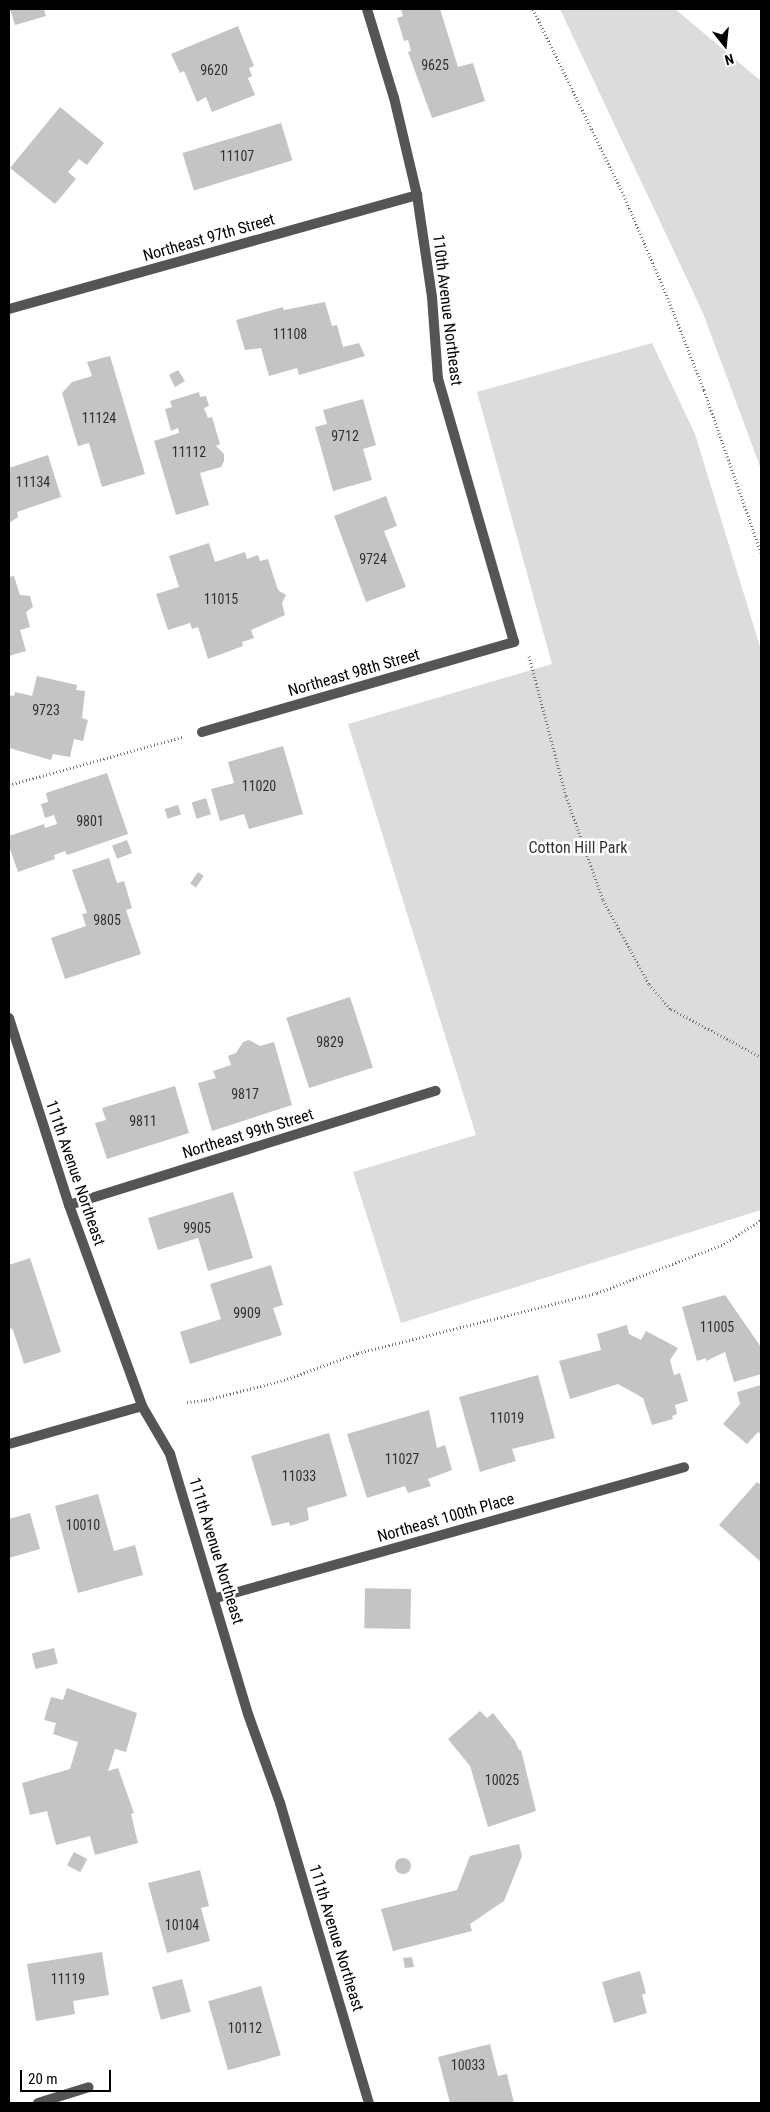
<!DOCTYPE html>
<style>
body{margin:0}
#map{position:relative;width:770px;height:2112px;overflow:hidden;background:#fff;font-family:"Roboto Condensed",sans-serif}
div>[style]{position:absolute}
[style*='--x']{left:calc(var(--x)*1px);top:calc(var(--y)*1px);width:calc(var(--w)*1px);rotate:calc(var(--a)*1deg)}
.green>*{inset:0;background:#dcdcdc}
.building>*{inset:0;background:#c4c4c4;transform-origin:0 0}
.round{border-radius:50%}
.path>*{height:3px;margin-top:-1.5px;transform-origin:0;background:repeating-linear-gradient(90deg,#777 0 1px,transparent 0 3.5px)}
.minor>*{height:10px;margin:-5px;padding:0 5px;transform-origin:5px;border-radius:5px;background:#555}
.tertiary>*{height:10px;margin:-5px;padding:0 5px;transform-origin:5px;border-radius:5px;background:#555}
span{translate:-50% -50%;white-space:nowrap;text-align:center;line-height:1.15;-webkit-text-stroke:5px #fff;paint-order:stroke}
.number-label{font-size:14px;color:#313131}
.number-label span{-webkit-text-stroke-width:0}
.street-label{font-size:16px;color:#000}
.park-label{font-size:16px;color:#333}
.frame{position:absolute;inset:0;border:10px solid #000;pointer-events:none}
.north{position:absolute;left:700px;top:20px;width:50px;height:50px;-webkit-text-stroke:4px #fff;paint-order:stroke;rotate:164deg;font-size:14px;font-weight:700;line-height:20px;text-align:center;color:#000}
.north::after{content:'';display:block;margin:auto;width:18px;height:22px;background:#000;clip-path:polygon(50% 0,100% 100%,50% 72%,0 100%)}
.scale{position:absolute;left:20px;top:2070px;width:91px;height:22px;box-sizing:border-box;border:2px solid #000;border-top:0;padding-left:6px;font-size:15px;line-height:18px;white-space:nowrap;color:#000;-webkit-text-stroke:4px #fff;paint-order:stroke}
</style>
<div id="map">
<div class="green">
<div style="clip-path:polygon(560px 9px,675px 9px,761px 81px,761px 469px,703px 313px)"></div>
<div style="clip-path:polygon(652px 343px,695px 434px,761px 650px,761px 1210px,401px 1323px,353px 1172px,476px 1135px,348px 724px,552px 664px,477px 392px)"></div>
</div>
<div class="building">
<div style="clip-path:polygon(10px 9px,44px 9px,46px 16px,15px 25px)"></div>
<div style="clip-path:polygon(401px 9px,440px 9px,458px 67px,473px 63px,485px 101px,432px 118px,408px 52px,411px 51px,408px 40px,404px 41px,397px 18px,403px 16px)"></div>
<div style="clip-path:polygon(238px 26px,254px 66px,249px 68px,252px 76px,248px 78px,255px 95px,212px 112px,206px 97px,197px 102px,184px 71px,180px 73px,171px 54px)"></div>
<div style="clip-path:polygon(60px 107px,104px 143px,87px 165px,79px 159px,68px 172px,76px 179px,55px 204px,10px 168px)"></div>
<div style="left:281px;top:123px;width:39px;height:103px;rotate:73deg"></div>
<div style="clip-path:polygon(325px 302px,332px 326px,337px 325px,343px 347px,359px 343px,365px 356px,299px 375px,297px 368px,269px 376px,261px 348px,245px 350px,236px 320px,283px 307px,284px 310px)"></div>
<div style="clip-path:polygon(110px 356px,145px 474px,102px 487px,89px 443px,78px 446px,62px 393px,72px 382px,92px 376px,87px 362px)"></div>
<div style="clip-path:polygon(178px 370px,185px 381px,175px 387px,169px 375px)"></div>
<div style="clip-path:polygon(199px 392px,200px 397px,206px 396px,209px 406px,204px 408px,208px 418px,212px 417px,220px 444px,216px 446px,224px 454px,224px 461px,221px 467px,200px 473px,209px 505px,176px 515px,154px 441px,179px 433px,178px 428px,171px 431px,165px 409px,172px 407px,170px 401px)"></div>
<div style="clip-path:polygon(363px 399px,376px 445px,363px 449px,372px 480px,333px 491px,315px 427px,327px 424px,323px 410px)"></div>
<div style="clip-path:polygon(48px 455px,61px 497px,17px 512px,18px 517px,9px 523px,9px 468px)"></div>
<div style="clip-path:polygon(386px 496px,397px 526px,384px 531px,406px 587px,366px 602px,334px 516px)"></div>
<div style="clip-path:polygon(209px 543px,215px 562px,245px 552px,247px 559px,258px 555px,260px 561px,268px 559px,278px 590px,286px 595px,282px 603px,285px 615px,251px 630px,254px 638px,242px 642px,243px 646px,208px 659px,198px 627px,192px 629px,190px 623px,168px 630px,156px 594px,179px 587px,169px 556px)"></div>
<div style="clip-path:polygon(14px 576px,20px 595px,30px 596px,33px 607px,26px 612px,30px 627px,20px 630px,26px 651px,9px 656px,9px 577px)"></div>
<div style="clip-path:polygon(37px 676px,77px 685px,76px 690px,85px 691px,82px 718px,88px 720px,83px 741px,74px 739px,70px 757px,53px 754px,51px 760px,9px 748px,9px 695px,14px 696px,15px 692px,32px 696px)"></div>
<div style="clip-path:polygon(283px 746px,303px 814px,249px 829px,244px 814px,220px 821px,211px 789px,234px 783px,228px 762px)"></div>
<div style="clip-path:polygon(107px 773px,128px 834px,67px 855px,65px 851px,54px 855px,55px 859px,18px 872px,9px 846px,9px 836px,44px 824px,45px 828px,57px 824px,54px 815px,45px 818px,41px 804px,48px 802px,46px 793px)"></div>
<div style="left:206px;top:798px;width:17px;height:15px;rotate:73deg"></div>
<div style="left:178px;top:805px;width:10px;height:14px;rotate:73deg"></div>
<div style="left:127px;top:840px;width:14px;height:16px;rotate:69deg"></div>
<div style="clip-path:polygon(109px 858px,117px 883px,124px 881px,132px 908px,126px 910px,141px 954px,65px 979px,51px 938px,86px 926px,82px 914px,87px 913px,72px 870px)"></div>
<div style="left:198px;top:872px;width:7px;height:14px;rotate:34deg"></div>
<div style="left:350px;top:997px;width:74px;height:67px;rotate:72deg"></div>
<div style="clip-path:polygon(249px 1040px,260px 1046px,274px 1042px,292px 1105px,212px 1131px,198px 1083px,216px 1078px,213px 1071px,231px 1065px,228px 1056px,236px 1053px,243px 1042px)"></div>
<div style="clip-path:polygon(175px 1086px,189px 1133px,107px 1159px,95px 1123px,106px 1120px,102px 1108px)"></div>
<div style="clip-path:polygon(233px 1192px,253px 1258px,208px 1271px,198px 1238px,158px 1250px,148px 1218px)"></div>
<div style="clip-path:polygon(30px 1258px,61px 1352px,24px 1364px,13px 1330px,9px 1327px,9px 1265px)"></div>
<div style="clip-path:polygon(271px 1265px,283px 1305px,273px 1308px,282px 1335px,190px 1364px,180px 1332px,221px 1319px,210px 1284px)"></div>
<div style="clip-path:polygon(725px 1295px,761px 1347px,761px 1374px,734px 1382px,725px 1352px,706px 1361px,706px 1358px,697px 1361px,682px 1307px)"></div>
<div style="clip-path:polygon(627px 1325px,629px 1334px,641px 1340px,646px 1331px,678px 1348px,670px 1360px,674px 1375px,680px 1373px,688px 1401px,675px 1405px,677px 1414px,672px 1416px,673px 1419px,652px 1425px,643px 1398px,618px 1384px,570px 1399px,559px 1361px,601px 1350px,597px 1334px)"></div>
<div style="clip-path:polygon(538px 1375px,555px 1438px,512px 1449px,516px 1461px,480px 1472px,459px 1397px)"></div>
<div style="clip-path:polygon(761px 1385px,761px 1434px,758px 1432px,747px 1444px,723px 1424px,740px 1404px,737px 1392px)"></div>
<div style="clip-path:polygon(429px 1410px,437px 1448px,445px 1445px,452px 1470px,428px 1479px,431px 1486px,408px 1493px,405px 1486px,367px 1498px,347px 1434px)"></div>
<div style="clip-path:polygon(329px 1433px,347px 1496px,307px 1508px,309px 1520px,290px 1526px,289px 1522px,272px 1526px,251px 1456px)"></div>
<div style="clip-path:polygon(757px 1482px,761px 1485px,761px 1562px,719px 1525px)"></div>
<div style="clip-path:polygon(98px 1494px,114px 1551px,135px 1545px,143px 1575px,78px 1593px,55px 1506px)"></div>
<div style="clip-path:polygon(30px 1513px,40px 1549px,9px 1558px,9px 1519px)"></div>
<div style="left:411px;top:1589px;width:40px;height:46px;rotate:91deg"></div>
<div style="left:54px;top:1648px;width:16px;height:23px;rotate:76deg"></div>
<div style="clip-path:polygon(67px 1688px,137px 1713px,126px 1752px,115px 1749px,108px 1771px,118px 1768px,134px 1813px,131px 1814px,138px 1843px,95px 1855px,90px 1836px,56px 1845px,47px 1811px,30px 1815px,22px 1783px,70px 1769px,78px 1742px,56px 1735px,53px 1734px,56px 1723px,44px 1720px,51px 1697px,63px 1700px)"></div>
<div style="clip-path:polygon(480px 1711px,487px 1718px,493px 1713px,515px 1741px,519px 1750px,521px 1750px,536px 1811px,488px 1827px,470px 1766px,448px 1739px)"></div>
<div style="clip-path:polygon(519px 1844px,522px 1856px,504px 1901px,470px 1924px,472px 1931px,393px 1951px,381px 1909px,457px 1890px,470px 1856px)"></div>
<div style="left:74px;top:1852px;width:15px;height:15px;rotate:28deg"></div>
<div class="round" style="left:395px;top:1858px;width:16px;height:16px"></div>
<div style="clip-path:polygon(200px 1870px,209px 1906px,201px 1908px,210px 1941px,167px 1953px,148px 1883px)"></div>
<div style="clip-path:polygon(102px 1952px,109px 1995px,73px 2001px,75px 2014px,36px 2021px,27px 1964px)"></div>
<div style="clip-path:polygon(412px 1957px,414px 1967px,405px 1968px,403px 1958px)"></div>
<div style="clip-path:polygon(640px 1971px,646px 1993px,642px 1995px,647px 2013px,614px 2023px,602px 1982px)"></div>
<div style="left:182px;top:1979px;width:34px;height:31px;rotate:75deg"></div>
<div style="left:261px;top:1986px;width:72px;height:55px;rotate:74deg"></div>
<div style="clip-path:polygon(490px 2044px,498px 2076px,507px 2074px,514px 2103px,450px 2103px,438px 2057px)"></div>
</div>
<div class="path">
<div style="--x:533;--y:9;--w:210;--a:64"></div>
<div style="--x:625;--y:198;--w:112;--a:66.9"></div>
<div style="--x:669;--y:301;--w:96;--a:68.5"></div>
<div style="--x:704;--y:390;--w:173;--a:70.7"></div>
<div style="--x:529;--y:656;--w:145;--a:75.2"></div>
<div style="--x:566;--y:796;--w:110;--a:70.4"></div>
<div style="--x:603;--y:900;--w:96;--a:61.3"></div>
<div style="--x:649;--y:984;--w:33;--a:49"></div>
<div style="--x:671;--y:1009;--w:102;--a:28.1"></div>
<div style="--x:9;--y:785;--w:180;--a:-15.5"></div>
<div style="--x:187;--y:1402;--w:19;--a:-6"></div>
<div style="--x:206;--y:1400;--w:81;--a:-14.4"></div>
<div style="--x:284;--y:1380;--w:79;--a:-20"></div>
<div style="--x:358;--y:1353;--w:246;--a:-14.1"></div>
<div style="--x:597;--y:1293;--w:136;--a:-21.1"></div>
<div style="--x:724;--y:1244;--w:44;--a:-33"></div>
</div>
<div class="minor">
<div style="--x:9;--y:309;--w:424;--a:-15.6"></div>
<div style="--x:202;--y:732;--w:325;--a:-16.1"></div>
<div style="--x:514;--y:642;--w:274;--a:-106.1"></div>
<div style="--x:438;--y:379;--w:82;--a:-94.2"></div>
<div style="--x:432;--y:297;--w:103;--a:-98.4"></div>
<div style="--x:417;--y:195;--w:100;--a:-103.3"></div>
<div style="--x:394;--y:98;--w:93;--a:-106.9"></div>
<div style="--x:9;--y:1018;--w:196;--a:72.2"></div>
<div style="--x:69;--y:1205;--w:214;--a:70"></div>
<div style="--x:142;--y:1406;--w:56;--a:59.7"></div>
<div style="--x:170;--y:1454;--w:271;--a:73.3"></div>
<div style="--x:248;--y:1714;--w:95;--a:70.2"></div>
<div style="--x:280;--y:1803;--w:313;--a:73.5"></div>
<div style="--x:69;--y:1205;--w:384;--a:-17.3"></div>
<div style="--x:216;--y:1598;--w:486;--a:-15.6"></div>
<div style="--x:38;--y:2103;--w:53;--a:-17.4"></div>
</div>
<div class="tertiary">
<div style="--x:9;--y:1444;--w:138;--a:-15.9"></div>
</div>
<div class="number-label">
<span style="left:435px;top:65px">9625</span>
<span style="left:214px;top:70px">9620</span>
<span style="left:237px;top:156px">11107</span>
<span style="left:290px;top:334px">11108</span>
<span style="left:99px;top:418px">11124</span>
<span style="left:345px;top:436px">9712</span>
<span style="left:189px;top:452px">11112</span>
<span style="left:33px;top:482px">11134</span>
<span style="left:373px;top:559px">9724</span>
<span style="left:221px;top:599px">11015</span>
<span style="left:46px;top:710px">9723</span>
<span style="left:259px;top:786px">11020</span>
<span style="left:90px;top:821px">9801</span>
<span style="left:107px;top:920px">9805</span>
<span style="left:330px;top:1042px">9829</span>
<span style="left:245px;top:1094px">9817</span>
<span style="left:143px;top:1121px">9811</span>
<span style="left:197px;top:1228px">9905</span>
<span style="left:247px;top:1313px">9909</span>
<span style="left:717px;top:1327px">11005</span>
<span style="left:507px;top:1418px">11019</span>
<span style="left:402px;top:1459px">11027</span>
<span style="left:299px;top:1476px">11033</span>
<span style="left:83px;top:1525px">10010</span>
<span style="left:502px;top:1780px">10025</span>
<span style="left:182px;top:1925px">10104</span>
<span style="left:68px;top:1979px">11119</span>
<span style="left:245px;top:2028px">10112</span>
<span style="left:468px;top:2065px">10033</span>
</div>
<div class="street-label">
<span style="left:209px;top:238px;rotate:-16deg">Northeast 97th Street</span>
<span style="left:447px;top:310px;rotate:83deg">110th Avenue Northeast</span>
<span style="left:354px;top:673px;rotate:-16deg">Northeast 98th Street</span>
<span style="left:248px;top:1134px;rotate:-17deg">Northeast 99th Street</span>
<span style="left:75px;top:1173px;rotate:71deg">111th Avenue Northeast</span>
<span style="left:446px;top:1518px;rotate:-16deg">Northeast 100th Place</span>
<span style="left:216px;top:1551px;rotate:73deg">111th Avenue Northeast</span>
<span style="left:336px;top:1938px;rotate:73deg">111th Avenue Northeast</span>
</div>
<div class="park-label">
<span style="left:578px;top:848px">Cotton Hill Park</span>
</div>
<div class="frame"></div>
<div class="north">N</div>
<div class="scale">20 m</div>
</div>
